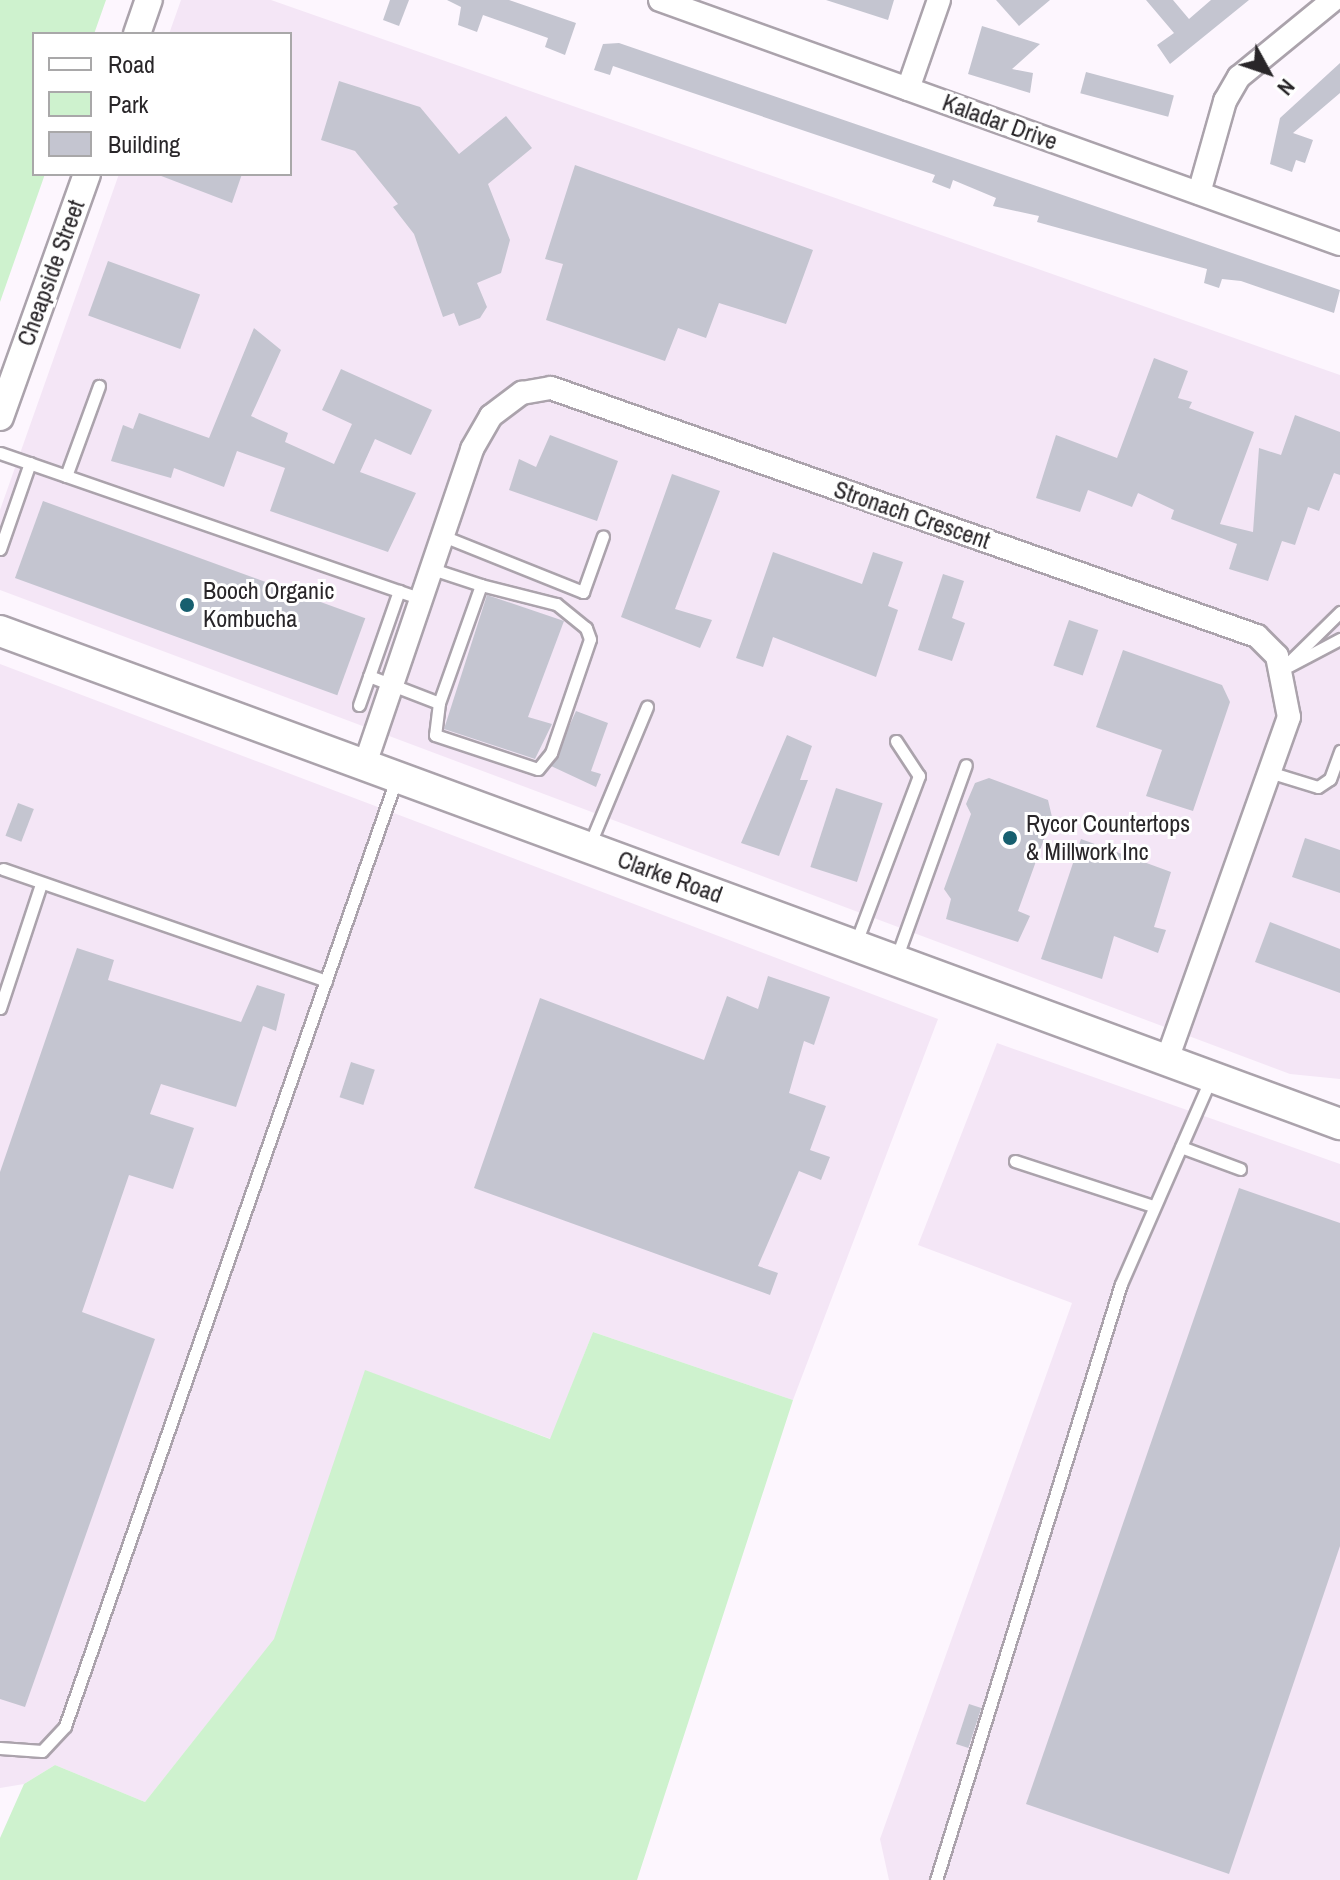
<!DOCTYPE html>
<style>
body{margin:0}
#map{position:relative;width:1340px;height:1880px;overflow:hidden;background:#fdf6fe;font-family:"Archivo Narrow",sans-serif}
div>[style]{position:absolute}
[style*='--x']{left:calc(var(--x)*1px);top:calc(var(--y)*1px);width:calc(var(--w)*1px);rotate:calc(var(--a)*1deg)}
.built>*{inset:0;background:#f4e6f6}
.green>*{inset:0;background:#cef2ce}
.building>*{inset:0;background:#c4c5d0;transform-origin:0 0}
.roads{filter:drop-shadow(2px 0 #aba3ac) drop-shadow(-2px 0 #aba3ac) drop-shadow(0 2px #aba3ac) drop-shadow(0 -2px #aba3ac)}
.service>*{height:11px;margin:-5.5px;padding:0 5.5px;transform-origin:5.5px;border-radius:5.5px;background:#fff}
.minor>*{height:22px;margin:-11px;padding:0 11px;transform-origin:11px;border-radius:11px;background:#fff}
.tertiary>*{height:26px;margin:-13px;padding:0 13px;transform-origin:13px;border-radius:13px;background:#fff}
.secondary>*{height:30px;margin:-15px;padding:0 15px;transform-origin:15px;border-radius:15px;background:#fff}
.dots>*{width:22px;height:22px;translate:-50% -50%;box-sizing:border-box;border:4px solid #fff;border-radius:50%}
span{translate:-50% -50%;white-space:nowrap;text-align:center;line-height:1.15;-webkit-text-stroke:6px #fff;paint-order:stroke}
.street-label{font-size:24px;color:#292629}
.poi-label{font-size:24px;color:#292629}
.left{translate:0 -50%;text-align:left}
.legend{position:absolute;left:32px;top:32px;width:260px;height:144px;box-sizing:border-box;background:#fff;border:2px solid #a9a8a9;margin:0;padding:10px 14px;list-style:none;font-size:24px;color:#292629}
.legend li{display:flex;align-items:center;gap:16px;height:40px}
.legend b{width:40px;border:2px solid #a9a8a9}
.north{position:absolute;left:1228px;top:32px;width:80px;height:80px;-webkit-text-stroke:6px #fff;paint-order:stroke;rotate:130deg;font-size:22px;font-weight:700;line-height:32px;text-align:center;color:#292629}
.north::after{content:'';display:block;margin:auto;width:28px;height:36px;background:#292629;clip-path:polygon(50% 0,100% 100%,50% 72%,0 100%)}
</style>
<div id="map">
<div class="built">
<div style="clip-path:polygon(181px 0,271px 0,1340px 375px,1340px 1079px,1290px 1074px,0 590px,0 510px,119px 174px,290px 174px,290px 34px,169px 34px)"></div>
<div style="clip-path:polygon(0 664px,938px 1019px,793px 1400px,593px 1332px,551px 1439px,366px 1371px,275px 1639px,145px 1802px,55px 1765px,24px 1784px,0 1788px)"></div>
<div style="clip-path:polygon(997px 1043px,1340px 1164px,1340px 1880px,889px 1880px,880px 1839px,1072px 1303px,918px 1245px)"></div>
</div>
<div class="green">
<div style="clip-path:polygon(0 0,106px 0,94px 34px,34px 34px,34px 174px,45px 174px,0 302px)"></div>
<div style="clip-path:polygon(593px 1332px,793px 1400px,637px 1880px,0 1880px,0 1838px,24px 1784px,55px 1765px,145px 1802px,274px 1639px,365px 1370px,550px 1439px)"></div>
</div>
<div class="building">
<div style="clip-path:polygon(390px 0,409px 0,399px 26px,383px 20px)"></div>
<div style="clip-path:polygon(447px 0,509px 0,576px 23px,565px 55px,545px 47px,548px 38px,483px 15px,477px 32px,458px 25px,461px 7px)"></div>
<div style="clip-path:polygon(826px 0,894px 0,888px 20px)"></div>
<div style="clip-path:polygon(996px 0,1050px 0,1019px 26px)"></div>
<div style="clip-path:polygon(1146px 0,1173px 0,1189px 19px,1211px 0,1249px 0,1170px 64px,1157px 45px,1174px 33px)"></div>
<div style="clip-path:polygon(982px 26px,1040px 44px,1012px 69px,1033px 73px,1030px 93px,968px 74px)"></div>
<div style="clip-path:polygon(619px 43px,1340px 290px,1334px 313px,1241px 281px,1222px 279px,1219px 288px,1204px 283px,1207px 269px,1037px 222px,1039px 216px,993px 206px,996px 198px,953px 180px,950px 189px,932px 182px,935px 175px,613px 66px,610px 75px,594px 70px,603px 44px)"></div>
<div style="clip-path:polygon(1340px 63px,1340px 93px,1293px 133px,1313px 140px,1305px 163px,1296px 160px,1292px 172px,1270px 164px,1280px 118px)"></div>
<div style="left:1086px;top:72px;width:91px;height:22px;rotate:15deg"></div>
<div style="clip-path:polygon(339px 81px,420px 107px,459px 154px,506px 116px,532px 148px,488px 184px,510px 240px,501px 273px,477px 283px,487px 307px,480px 318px,459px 326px,454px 313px,443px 317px,414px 234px,393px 207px,398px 204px,355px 151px,321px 140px)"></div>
<div style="clip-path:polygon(575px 165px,813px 250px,786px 324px,719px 303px,706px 338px,678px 328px,665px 361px,546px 320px,563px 264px,545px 259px)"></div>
<div style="clip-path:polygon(156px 174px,242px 174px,232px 203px)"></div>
<div style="left:108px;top:261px;width:98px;height:58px;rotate:20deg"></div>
<div style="clip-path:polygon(254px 328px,281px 350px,251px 416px,288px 433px,285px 442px,334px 464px,352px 424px,322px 410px,341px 369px,432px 410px,411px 455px,375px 439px,360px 472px,416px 493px,388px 552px,270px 511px,285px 468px,237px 451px,224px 487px,174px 468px,171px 478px,111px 461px,123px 425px,133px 429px,139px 413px,209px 438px)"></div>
<div style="clip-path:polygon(1154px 358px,1188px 371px,1178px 398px,1192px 402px,1189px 408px,1254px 432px,1220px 524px,1253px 532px,1259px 448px,1281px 455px,1295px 415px,1340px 432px,1340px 475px,1334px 473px,1319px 511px,1308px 507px,1295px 545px,1282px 541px,1268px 581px,1229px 569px,1237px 544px,1171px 519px,1174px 510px,1138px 493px,1132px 507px,1088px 490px,1080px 512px,1036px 498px,1056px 435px,1117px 458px)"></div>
<div style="clip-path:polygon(550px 435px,618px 461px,597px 521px,509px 490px,519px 459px,536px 467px)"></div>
<div style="clip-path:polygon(672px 474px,720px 491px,675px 609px,712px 620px,700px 648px,621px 617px)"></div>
<div style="left:43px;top:501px;width:343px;height:82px;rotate:20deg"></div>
<div style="clip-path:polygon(773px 552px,862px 584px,873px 552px,903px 562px,888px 606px,898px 610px,876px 677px,773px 637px,763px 667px,736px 658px)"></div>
<div style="clip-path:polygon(943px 574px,964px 581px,952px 618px,965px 623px,952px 661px,918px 650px)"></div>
<div style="clip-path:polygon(487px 595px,564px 621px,528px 717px,552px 724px,535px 759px,444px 729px)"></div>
<div style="left:1069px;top:620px;width:31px;height:48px;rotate:19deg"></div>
<div style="clip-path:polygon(1123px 650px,1222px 685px,1230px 702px,1193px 811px,1146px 796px,1162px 750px,1096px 727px)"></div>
<div style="clip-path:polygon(576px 711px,608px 723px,591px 771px,601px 774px,596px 787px,551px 766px)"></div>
<div style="clip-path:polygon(787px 735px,812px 746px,800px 780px,808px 780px,779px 856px,741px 843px)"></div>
<div style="clip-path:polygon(989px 778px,1048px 800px,1052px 817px,1018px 911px,1030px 916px,1018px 942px,946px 919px,951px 899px,944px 889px,971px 814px,966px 804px,975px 783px)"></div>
<div style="left:836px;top:788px;width:49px;height:83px;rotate:18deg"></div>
<div style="left:18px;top:803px;width:17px;height:35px;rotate:21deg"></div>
<div style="clip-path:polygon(1305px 838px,1340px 850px,1340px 893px,1292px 877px)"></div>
<div style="clip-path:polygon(1081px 839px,1171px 872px,1154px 927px,1166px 930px,1158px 953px,1114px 936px,1102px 979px,1041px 959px)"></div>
<div style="clip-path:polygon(1270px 922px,1340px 949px,1340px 993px,1255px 962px)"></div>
<div style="clip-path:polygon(77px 948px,114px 960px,108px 980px,241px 1022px,257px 985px,285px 994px,276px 1031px,263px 1026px,236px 1107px,161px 1084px,150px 1114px,194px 1128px,173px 1189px,129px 1175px,82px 1312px,155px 1339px,25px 1707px,0 1699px,0 1172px)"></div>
<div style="clip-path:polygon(768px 976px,830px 997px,814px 1045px,804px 1041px,789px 1093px,826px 1106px,810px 1150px,830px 1157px,821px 1180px,799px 1171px,758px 1266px,778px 1273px,770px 1295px,474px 1188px,540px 998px,704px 1060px,727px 996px,758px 1009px)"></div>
<div style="left:351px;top:1062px;width:25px;height:37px;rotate:18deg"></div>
<div style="clip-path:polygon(1239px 1188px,1340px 1223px,1340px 1546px,1229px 1874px,1026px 1804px)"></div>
<div style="left:969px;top:1704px;width:13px;height:42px;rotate:18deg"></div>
</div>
<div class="roads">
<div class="service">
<div style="--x:0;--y:453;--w:447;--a:19.1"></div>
<div style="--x:66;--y:476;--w:96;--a:-69.9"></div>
<div style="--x:443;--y:536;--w:151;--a:21.8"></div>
<div style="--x:583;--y:592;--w:59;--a:-70.3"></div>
<div style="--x:0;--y:549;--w:91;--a:-70.8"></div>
<div style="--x:1289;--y:666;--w:58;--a:-27.9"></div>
<div style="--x:1281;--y:670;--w:83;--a:-44.5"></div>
<div style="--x:369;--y:676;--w:75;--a:21.1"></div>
<div style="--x:439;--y:703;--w:125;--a:-70.4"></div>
<div style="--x:481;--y:585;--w:52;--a:-161.9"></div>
<div style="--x:439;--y:703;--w:32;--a:97"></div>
<div style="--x:435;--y:735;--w:108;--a:18.3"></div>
<div style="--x:538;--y:769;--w:21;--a:-51"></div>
<div style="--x:551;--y:753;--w:120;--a:-71.1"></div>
<div style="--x:590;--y:639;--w:12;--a:-110"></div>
<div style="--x:586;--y:628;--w:38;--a:-141"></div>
<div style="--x:556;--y:604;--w:77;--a:-165.8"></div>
<div style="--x:359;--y:705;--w:121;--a:-70.7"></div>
<div style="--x:1269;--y:772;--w:51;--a:17"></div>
<div style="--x:1318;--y:787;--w:14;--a:-34"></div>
<div style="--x:1330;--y:779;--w:30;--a:-70"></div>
<div style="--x:589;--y:846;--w:151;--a:-67.4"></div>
<div style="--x:3;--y:869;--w:342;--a:19.1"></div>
<div style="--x:855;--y:945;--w:181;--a:-69.3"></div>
<div style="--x:919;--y:776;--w:42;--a:-123.3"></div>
<div style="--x:896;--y:959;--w:206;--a:-70.2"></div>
<div style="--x:0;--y:1008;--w:131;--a:-71.7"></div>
<div style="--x:1181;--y:1147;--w:63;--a:20.4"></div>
<div style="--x:1015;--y:1161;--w:145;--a:18.1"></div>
<div style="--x:0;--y:1748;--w:42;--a:4.1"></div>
<div style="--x:42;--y:1751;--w:34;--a:-47"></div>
<div style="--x:65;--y:1726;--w:1002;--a:-70.72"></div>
<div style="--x:936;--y:1880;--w:624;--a:-72.76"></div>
<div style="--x:1121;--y:1284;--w:223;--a:-66.4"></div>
</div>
<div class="minor">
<div style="--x:660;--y:0;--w:722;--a:19.74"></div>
<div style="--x:908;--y:89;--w:94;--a:-70.8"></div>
<div style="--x:1199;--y:193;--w:96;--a:-74.2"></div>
<div style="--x:1225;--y:101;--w:28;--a:-60"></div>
<div style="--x:1239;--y:77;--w:122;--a:-39.3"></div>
<div style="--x:365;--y:764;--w:333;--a:-71.2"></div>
<div style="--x:472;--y:449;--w:38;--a:-60"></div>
<div style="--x:491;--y:416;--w:39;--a:-37"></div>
<div style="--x:522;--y:393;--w:29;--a:-10"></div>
<div style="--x:551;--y:388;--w:748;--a:19.36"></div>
<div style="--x:1257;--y:636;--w:28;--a:45"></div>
<div style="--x:1277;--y:656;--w:62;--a:78.9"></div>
<div style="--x:1289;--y:717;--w:364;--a:109.6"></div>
</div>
<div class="tertiary">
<div style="--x:137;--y:34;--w:36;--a:-71"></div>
<div style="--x:0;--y:417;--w:258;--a:-70.3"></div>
</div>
<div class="secondary">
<div style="--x:0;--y:631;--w:1428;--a:20.2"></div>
</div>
</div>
<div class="dots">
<div style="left:187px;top:605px;background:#175f6f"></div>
<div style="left:1010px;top:838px;background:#175f6f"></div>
</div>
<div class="street-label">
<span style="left:1000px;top:122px;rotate:20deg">Kaladar Drive</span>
<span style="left:51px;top:273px;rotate:-70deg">Cheapside Street</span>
<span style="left:912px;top:515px;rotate:19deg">Stronach Crescent</span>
<span style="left:670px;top:877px;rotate:20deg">Clarke Road</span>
</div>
<div class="poi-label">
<span class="left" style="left:203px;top:605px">Booch Organic<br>Kombucha</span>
<span class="left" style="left:1026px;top:838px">Rycor Countertops<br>&amp; Millwork Inc</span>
</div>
<ul class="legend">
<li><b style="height:10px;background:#fff"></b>Road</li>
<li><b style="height:22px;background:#cef2ce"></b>Park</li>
<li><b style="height:22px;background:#c4c5d0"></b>Building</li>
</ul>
<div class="north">N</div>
</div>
